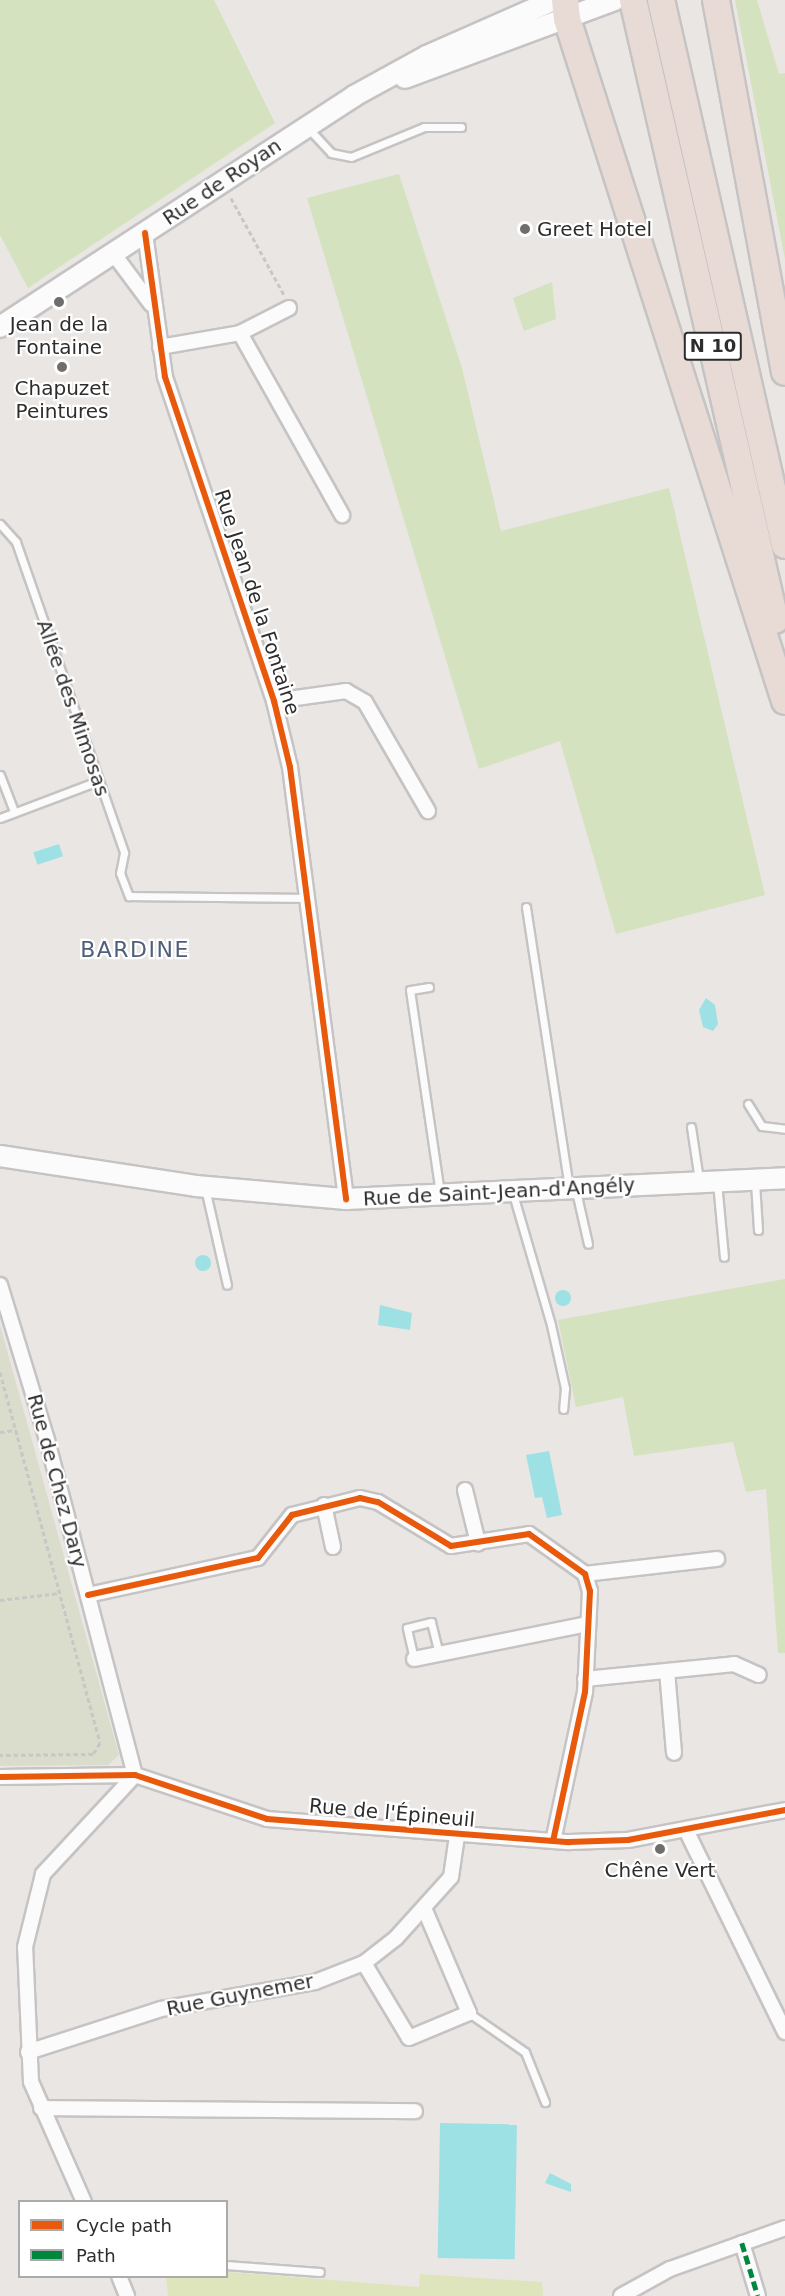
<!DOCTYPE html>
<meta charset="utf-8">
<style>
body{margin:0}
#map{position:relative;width:785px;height:2296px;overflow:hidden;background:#eae6e3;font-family:"DejaVu Sans",sans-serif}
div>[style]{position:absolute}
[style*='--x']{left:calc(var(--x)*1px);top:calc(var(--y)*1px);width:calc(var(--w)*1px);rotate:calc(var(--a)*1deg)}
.green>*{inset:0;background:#d4e2bf}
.cemetery>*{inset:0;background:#daddcc}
.pitch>*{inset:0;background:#dee5bd}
.water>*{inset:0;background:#9de1e5;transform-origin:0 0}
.round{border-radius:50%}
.path>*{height:3px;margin-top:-1.5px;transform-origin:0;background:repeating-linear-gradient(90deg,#c7c7c6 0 4.5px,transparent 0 7.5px)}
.roads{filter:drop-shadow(2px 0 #c5c3c3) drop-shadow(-2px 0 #c5c3c3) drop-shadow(0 2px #c5c3c3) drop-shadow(0 -2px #c5c3c3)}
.lane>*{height:7px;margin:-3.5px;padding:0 3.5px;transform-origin:3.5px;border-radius:3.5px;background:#fcfbfb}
.street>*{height:14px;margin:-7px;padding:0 7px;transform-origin:7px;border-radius:7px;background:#fcfbfb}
.secondary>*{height:20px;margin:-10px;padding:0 10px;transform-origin:10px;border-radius:10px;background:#fcfbfb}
.highway>*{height:26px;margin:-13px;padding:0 13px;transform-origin:13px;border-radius:13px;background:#e8dbd6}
.quiet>*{height:4.5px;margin-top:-2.25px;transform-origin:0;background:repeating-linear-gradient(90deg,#00873e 0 9px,transparent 0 13.5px)}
.cycleway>*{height:6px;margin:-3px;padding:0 3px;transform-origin:3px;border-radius:3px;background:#e8590c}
.dots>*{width:16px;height:16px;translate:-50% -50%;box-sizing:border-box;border:3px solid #fff;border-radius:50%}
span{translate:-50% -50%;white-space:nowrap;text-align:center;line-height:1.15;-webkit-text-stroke:4.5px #fff;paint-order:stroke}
.shield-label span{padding:2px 4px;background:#fff;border:2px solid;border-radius:4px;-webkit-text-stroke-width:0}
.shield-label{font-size:18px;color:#2d2d2d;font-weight:700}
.street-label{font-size:20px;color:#2d2d2d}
.poi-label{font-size:20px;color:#2d2d2d}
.left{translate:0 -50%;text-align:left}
.quarter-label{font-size:22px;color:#50607a;letter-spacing:1.5px}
.legend{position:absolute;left:18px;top:2200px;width:210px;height:78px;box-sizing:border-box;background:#fff;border:2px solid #ababab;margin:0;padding:8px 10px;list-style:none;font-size:18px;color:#2d2d2d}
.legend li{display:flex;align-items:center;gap:12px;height:30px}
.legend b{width:30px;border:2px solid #ababab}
</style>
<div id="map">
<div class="green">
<div style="clip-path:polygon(0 0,214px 0,275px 123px,28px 288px,0 235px)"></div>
<div style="clip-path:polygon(735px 0,757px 0,779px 74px,785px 73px,785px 259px)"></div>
<div style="clip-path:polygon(399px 174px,462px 368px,501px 531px,669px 488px,765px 895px,616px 934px,560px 741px,479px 769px,307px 198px)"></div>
<div style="clip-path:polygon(552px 282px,556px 319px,524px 331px,513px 298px)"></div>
<div style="clip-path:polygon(785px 1279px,785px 1653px,778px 1653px,766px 1489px,746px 1492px,733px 1442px,634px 1456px,623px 1397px,576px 1407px,558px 1320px)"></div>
</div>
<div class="cemetery">
<div style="clip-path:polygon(0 1325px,119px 1755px,108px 1765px,0 1766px)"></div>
</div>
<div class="pitch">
<div style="clip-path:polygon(227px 2272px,419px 2287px,420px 2274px,542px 2282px,543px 2296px,168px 2296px,166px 2277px,226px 2276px)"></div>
</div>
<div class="water">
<div style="left:59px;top:844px;width:13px;height:27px;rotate:72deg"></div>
<div style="clip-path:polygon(706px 998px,715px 1005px,718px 1024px,713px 1031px,703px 1027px,699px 1010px)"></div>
<div class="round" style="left:195px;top:1255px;width:16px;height:16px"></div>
<div class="round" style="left:555px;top:1290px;width:16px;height:16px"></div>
<div style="clip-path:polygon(380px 1305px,412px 1313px,410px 1330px,378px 1325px)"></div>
<div style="clip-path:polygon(549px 1451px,562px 1515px,547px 1518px,542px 1497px,535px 1498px,526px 1455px)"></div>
<div style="left:440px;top:2123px;width:77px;height:135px;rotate:1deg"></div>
<div style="clip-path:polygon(550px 2173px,571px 2184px,571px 2192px,545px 2183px)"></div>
</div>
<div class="path">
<div style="--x:231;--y:198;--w:111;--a:61.3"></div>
<div style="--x:0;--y:1372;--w:384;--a:74.9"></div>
<div style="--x:100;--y:1743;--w:13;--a:122"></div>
<div style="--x:93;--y:1754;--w:93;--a:179.4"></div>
<div style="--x:0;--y:1432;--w:16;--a:-7"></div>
<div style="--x:0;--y:1600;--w:60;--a:-6.7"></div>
</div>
<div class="roads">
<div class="lane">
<div style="--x:308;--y:128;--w:34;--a:47"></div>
<div style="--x:331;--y:153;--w:20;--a:11"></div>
<div style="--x:351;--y:157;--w:79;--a:-22.3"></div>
<div style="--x:424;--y:127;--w:37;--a:0"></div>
<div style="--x:0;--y:524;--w:24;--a:48"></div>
<div style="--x:16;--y:542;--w:329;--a:70.8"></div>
<div style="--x:124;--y:853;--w:20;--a:101"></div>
<div style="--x:120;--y:873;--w:25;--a:69"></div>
<div style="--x:129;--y:896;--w:177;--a:0.6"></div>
<div style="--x:0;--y:775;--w:40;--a:69"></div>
<div style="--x:0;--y:818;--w:105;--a:-20.7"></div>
<div style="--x:526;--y:907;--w:283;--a:81.3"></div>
<div style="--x:429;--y:987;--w:19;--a:171"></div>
<div style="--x:410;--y:990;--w:206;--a:81.6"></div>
<div style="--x:748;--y:1104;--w:26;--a:58"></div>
<div style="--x:762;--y:1126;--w:23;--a:7"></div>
<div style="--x:691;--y:1127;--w:54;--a:81.4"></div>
<div style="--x:717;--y:1182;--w:75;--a:84.7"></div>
<div style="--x:755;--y:1182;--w:48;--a:86.4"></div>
<div style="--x:205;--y:1188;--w:99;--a:77.2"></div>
<div style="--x:576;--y:1191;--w:54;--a:77.2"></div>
<div style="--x:513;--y:1194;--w:136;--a:73.8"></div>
<div style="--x:551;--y:1325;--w:65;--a:77.5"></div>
<div style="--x:565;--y:1388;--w:21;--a:95"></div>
<div style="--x:414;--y:1659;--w:32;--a:-103"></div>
<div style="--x:407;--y:1628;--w:25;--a:-14"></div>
<div style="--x:431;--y:1622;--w:33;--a:76"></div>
<div style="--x:469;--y:2013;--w:68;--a:34.9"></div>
<div style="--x:525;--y:2052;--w:54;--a:68.2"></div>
<div style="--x:226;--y:2265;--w:94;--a:4.3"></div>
</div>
<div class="street">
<div style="--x:145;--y:233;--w:145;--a:82.1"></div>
<div style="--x:165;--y:377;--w:342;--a:71.4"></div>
<div style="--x:274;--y:701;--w:68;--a:76.4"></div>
<div style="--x:290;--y:767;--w:436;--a:82.6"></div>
<div style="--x:113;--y:253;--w:64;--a:53.3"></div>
<div style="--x:240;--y:333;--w:55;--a:-27"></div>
<div style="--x:160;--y:347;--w:81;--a:-9.9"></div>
<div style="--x:240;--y:333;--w:209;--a:60.7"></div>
<div style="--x:274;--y:701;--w:73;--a:-7.9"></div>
<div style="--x:346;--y:691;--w:22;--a:30"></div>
<div style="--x:365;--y:702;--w:126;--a:60"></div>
<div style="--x:0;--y:1285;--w:162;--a:73.1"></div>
<div style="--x:47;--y:1440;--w:346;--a:75.3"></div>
<div style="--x:465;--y:1490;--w:55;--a:76.2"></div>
<div style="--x:324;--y:1505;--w:43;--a:77.9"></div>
<div style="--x:585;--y:1574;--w:133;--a:-6.5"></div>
<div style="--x:88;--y:1595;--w:174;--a:-12.3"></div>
<div style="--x:258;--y:1558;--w:55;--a:-51.7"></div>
<div style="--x:292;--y:1515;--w:70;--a:-14"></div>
<div style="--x:360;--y:1498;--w:18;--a:13"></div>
<div style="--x:378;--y:1502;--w:85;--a:31.1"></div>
<div style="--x:451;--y:1546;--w:79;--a:-8.7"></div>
<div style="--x:529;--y:1534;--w:69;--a:35.5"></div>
<div style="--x:585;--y:1574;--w:18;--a:74"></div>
<div style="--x:590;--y:1591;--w:101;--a:92.8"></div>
<div style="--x:585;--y:1692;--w:152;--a:102.1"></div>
<div style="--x:414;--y:1659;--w:177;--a:-11.4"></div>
<div style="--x:667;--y:1671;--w:82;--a:85.1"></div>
<div style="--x:585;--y:1679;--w:150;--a:-5.7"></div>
<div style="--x:734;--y:1664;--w:27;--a:24"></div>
<div style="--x:0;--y:1777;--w:135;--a:-0.8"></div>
<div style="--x:135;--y:1775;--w:139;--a:18.4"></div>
<div style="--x:267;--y:1819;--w:303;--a:4.4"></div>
<div style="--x:569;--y:1842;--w:59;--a:-1.9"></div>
<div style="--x:628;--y:1840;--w:160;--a:-10.8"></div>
<div style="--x:686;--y:1830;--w:225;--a:63.9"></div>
<div style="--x:364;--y:1963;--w:87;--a:59"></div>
<div style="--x:409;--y:2038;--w:65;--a:-22.6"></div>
<div style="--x:469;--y:2013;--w:114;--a:-113.2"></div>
<div style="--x:28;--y:2052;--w:140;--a:-17.9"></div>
<div style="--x:161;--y:2009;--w:156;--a:-9.9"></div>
<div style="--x:315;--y:1982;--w:53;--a:-21.2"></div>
<div style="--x:364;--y:1963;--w:41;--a:-38"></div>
<div style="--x:396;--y:1938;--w:82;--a:-48"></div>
<div style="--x:451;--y:1877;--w:41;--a:-81.7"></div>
<div style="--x:41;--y:2108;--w:374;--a:0.5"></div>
<div style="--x:84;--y:2202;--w:131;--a:-113.8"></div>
<div style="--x:31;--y:2082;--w:135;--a:-92.5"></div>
<div style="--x:25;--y:1947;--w:75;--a:-76.1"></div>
<div style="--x:43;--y:1874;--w:135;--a:-47.1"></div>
<div style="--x:742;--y:2243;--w:55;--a:73.2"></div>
<div style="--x:119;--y:2276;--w:22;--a:68"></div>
<div style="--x:621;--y:2296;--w:56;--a:-28.9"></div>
<div style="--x:670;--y:2269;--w:122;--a:-19.6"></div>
</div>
<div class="secondary">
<div style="--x:405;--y:78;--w:224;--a:-20.4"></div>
<div style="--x:0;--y:327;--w:423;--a:-33.1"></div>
<div style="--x:354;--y:96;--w:83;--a:-28.7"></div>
<div style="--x:427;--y:56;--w:139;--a:-23.8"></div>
<div style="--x:0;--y:1156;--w:198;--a:8.7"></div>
<div style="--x:196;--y:1186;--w:151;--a:5"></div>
<div style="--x:346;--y:1199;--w:440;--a:-2.7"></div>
</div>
<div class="highway">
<div style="--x:565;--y:0;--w:19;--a:84"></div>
<div style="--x:567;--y:19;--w:716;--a:72.27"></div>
<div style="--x:633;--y:0;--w:636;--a:77.1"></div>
<div style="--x:661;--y:0;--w:559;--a:77.18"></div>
<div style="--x:716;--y:0;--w:378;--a:79.5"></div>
</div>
</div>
<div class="quiet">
<div style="--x:742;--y:2243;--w:55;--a:73.2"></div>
</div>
<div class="cycleway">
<div style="--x:145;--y:233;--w:145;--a:82.1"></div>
<div style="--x:165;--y:377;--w:342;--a:71.4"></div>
<div style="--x:274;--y:701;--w:68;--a:76.4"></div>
<div style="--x:290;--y:767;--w:436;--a:82.6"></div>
<div style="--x:88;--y:1595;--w:174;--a:-12.3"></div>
<div style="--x:258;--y:1558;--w:55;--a:-51.7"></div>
<div style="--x:292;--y:1515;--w:70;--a:-14"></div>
<div style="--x:360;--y:1498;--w:18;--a:13"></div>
<div style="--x:378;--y:1502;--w:85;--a:31.1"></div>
<div style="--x:451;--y:1546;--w:79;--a:-8.7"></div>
<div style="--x:529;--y:1534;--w:69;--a:35.5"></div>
<div style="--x:585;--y:1574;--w:18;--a:74"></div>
<div style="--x:590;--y:1591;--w:101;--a:92.8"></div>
<div style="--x:585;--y:1692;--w:152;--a:102.1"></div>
<div style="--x:0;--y:1777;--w:135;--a:-0.8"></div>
<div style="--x:135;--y:1775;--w:139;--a:18.4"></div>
<div style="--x:267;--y:1819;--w:303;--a:4.4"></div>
<div style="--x:569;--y:1842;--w:59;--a:-1.9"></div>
<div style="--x:628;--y:1840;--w:160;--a:-10.8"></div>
</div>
<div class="dots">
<div style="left:525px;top:229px;background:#6f6e6d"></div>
<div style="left:59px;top:302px;background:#6f6e6d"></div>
<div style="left:62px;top:367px;background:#6f6e6d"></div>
<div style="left:660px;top:1849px;background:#6f6e6d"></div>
</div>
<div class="shield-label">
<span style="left:713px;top:346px">N 10</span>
</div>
<div class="street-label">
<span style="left:222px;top:182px;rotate:-34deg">Rue de Royan</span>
<span style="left:257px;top:602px;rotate:72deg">Rue Jean de la Fontaine</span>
<span style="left:73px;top:708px;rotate:71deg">Allée des Mimosas</span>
<span style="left:499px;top:1192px;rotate:-3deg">Rue de Saint-Jean-d'Angély</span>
<span style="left:57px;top:1481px;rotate:75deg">Rue de Chez Dary</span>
<span style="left:392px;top:1813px;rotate:5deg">Rue de l'Épineuil</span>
<span style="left:240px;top:1995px;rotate:-11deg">Rue Guynemer</span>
</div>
<div class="poi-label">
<span class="left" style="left:537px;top:229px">Greet Hotel</span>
<span style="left:59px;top:336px">Jean de la<br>Fontaine</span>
<span style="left:62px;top:400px">Chapuzet<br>Peintures</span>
<span style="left:660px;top:1870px">Chêne Vert</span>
</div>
<div class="quarter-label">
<span style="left:135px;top:950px">BARDINE</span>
</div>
<ul class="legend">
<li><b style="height:8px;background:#e8590c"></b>Cycle path</li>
<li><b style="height:8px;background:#00873e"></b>Path</li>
</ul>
</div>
